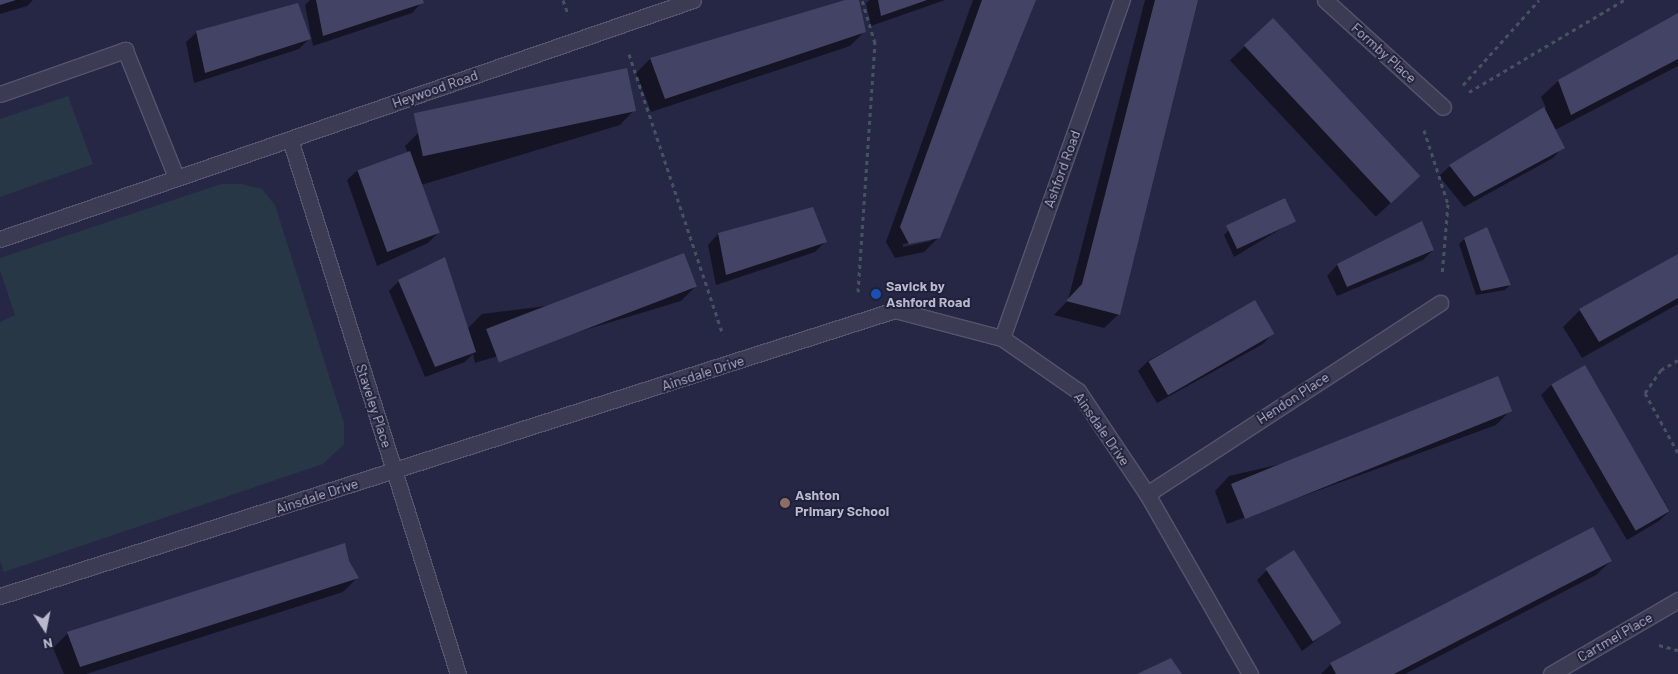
<!DOCTYPE html>
<style>
body{margin:0}
#map{position:relative;width:1678px;height:674px;overflow:hidden;background:#262745;font-family:Barlow,sans-serif}
div>[style]{position:absolute}
[style*='--x']{left:calc(var(--x)*1px);top:calc(var(--y)*1px);width:calc(var(--w)*1px);rotate:calc(var(--a)*1deg)}
.green>*{inset:0;background:#283746}
.shadow>*{inset:0;background:#0007;transform-origin:0 0}
.building>*{inset:0;background:#434465;transform-origin:0 0}
.path>*{height:3px;margin-top:-1.5px;transform-origin:0;background:repeating-linear-gradient(90deg,#44535f 0 4px,transparent 0 8px)}
.roads{filter:drop-shadow(1px 0 #54546c) drop-shadow(-1px 0 #54546c) drop-shadow(0 1px #54546c) drop-shadow(0 -1px #54546c)}
.minor>*{height:15px;margin:-7.5px;padding:0 7.5px;transform-origin:7.5px;border-radius:7.5px;background:#3b3c54}
.dots>*{width:14px;height:14px;translate:-50% -50%;box-sizing:border-box;border:2px solid #1f203a;border-radius:50%}
span{translate:-50% -50%;white-space:nowrap;text-align:center;line-height:1.15;-webkit-text-stroke:4px #1f203a;paint-order:stroke}
.street-label{font-size:14px;color:#b9b9ce}
.poi-label{font-size:14px;color:#b9b9ce;font-weight:700}
.left{translate:0 -50%;text-align:left}
.north{position:absolute;left:20px;top:604px;width:50px;height:50px;-webkit-text-stroke:4px #1f203a;paint-order:stroke;rotate:169deg;font-size:14px;font-weight:700;line-height:20px;text-align:center;color:#b9b9ce}
.north::after{content:'';display:block;margin:auto;width:18px;height:22px;background:#b9b9ce;clip-path:polygon(50% 0,100% 100%,50% 72%,0 100%)}
</style>
<div id="map">
<div class="green">
<div style="clip-path:polygon(68px 96px,93px 164px,0 197px,0 119px)"></div>
<div style="clip-path:polygon(221px 184px,242px 184px,262px 189px,275px 205px,344px 423px,344px 444px,323px 464px,4px 572px,0 560px,0 322px,15px 315px,0 270px,0 258px)"></div>
</div>
<div class="shadow">
<div style="clip-path:polygon(0 0,33px 0,27px 6px,0 14px)"></div>
<div style="clip-path:polygon(310px 0,422px 0,422px 2px,412px 13px,313px 46px,305px 5px)"></div>
<div style="clip-path:polygon(849px 0,858px 0,864px 32px,850px 46px,651px 112px,636px 73px,650px 59px)"></div>
<div style="clip-path:polygon(870px 0,945px 0,871px 26px,866px 3px)"></div>
<div style="clip-path:polygon(evenodd,973px 0,1035px 0,938px 238px,924px 252px,895px 258px,886px 242px,973px 0,931px 239px,931px 241px,903px 247px,903px 244px,931px 239px)"></div>
<div style="clip-path:polygon(1145px 0,1197px 0,1119px 314px,1104px 328px,1054px 315px,1068px 300px)"></div>
<div style="clip-path:polygon(1678px 14px,1678px 66px,1555px 130px,1563px 147px,1553px 158px,1464px 207px,1439px 176px,1450px 166px,1546px 108px,1541px 97px,1558px 81px)"></div>
<div style="left:1273px;top:20px;width:214px;height:59px;rotate:47deg"></div>
<div style="clip-path:polygon(197px 32px,310px 38px,299px 49px,194px 83px,186px 42px)"></div>
<div style="clip-path:polygon(634px 110px,620px 125px,421px 185px,438px 233px,428px 243px,377px 266px,347px 180px,358px 170px,408px 153px,405px 146px,419px 132px)"></div>
<div style="clip-path:polygon(812px 209px,825px 242px,815px 252px,716px 285px,708px 245px,718px 234px)"></div>
<div style="clip-path:polygon(1294px 221px,1234px 257px,1224px 235px,1229px 230px)"></div>
<div style="clip-path:polygon(1422px 223px,1433px 250px,1423px 260px,1337px 296px,1327px 276px,1337px 265px)"></div>
<div style="clip-path:polygon(1464px 239px,1510px 285px,1505px 290px,1476px 295px,1459px 244px)"></div>
<div style="clip-path:polygon(1678px 255px,1678px 304px,1582px 358px,1563px 327px,1580px 310px)"></div>
<div style="clip-path:polygon(399px 281px,467px 329px,482px 314px,695px 287px,681px 301px,475px 363px,473px 354px,465px 362px,425px 377px,389px 291px)"></div>
<div style="clip-path:polygon(1255px 301px,1273px 333px,1263px 344px,1157px 403px,1138px 371px,1148px 361px)"></div>
<div style="clip-path:polygon(1584px 366px,1670px 511px,1659px 521px,1627px 540px,1541px 395px,1551px 385px)"></div>
<div style="clip-path:polygon(1510px 411px,1496px 425px,1227px 524px,1215px 491px,1229px 476px)"></div>
<div style="clip-path:polygon(1611px 561px,1596px 575px,1405px 674px,1321px 674px,1331px 664px)"></div>
<div style="clip-path:polygon(1267px 570px,1339px 623px,1302px 651px,1257px 580px)"></div>
<div style="clip-path:polygon(357px 578px,343px 592px,86px 674px,64px 674px,53px 648px,68px 633px)"></div>
</div>
<div class="building">
<div style="clip-path:polygon(0 0,16px 0,0 5px)"></div>
<div style="clip-path:polygon(316px 0,423px 0,424px 3px,323px 36px)"></div>
<div style="clip-path:polygon(845px 0,859px 0,866px 32px,665px 99px,650px 58px)"></div>
<div style="clip-path:polygon(878px 0,927px 0,881px 16px)"></div>
<div style="clip-path:polygon(982px 0,1036px 0,940px 238px,909px 244px,900px 227px)"></div>
<div style="clip-path:polygon(1155px 0,1198px 0,1120px 315px,1066px 301px,1082px 284px)"></div>
<div style="clip-path:polygon(298px 3px,311px 39px,205px 73px,196px 31px)"></div>
<div style="clip-path:polygon(1678px 13px,1678px 59px,1571px 115px,1558px 80px)"></div>
<div style="left:1273px;top:18px;width:216px;height:40px;rotate:47deg"></div>
<div style="left:627px;top:68px;width:44px;height:218px;rotate:78deg"></div>
<div style="clip-path:polygon(1544px 107px,1565px 148px,1474px 197px,1449px 165px)"></div>
<div style="left:410px;top:151px;width:87px;height:56px;rotate:70deg"></div>
<div style="left:1285px;top:198px;width:26px;height:65px;rotate:65deg"></div>
<div style="clip-path:polygon(813px 207px,827px 242px,726px 275px,718px 233px)"></div>
<div style="clip-path:polygon(1422px 221px,1434px 250px,1347px 287px,1337px 264px)"></div>
<div style="clip-path:polygon(1487px 227px,1511px 285px,1481px 291px,1464px 238px)"></div>
<div style="left:684px;top:253px;width:36px;height:212px;rotate:69deg"></div>
<div style="clip-path:polygon(1678px 254px,1678px 298px,1599px 342px,1579px 309px)"></div>
<div style="clip-path:polygon(445px 257px,476px 352px,435px 367px,398px 280px)"></div>
<div style="left:1255px;top:300px;width:39px;height:123px;rotate:60deg"></div>
<div style="left:1585px;top:365px;width:169px;height:39px;rotate:60deg"></div>
<div style="left:1498px;top:376px;width:38px;height:288px;rotate:68deg"></div>
<div style="clip-path:polygon(1593px 527px,1612px 561px,1394px 674px,1336px 674px,1330px 663px)"></div>
<div style="clip-path:polygon(345px 543px,349px 561px,359px 578px,80px 667px,67px 632px)"></div>
<div style="left:1294px;top:550px;width:87px;height:34px;rotate:57deg"></div>
<div style="clip-path:polygon(1171px 658px,1182px 674px,1137px 674px)"></div>
</div>
<div class="path">
<div style="--x:563;--y:0;--w:15;--a:70"></div>
<div style="--x:629;--y:54;--w:296;--a:71.5"></div>
<div style="--x:1463;--y:85;--w:114;--a:-48.2"></div>
<div style="--x:1469;--y:92;--w:180;--a:-30.7"></div>
<div style="--x:1424;--y:130;--w:78;--a:72"></div>
<div style="--x:1448;--y:204;--w:71;--a:94.8"></div>
<div style="--x:858;--y:292;--w:250;--a:-86.1"></div>
<div style="--x:875;--y:43;--w:45;--a:-106.8"></div>
<div style="--x:1678;--y:360;--w:20;--a:150"></div>
<div style="--x:1661;--y:370;--w:28;--a:125"></div>
<div style="--x:1645;--y:393;--w:68;--a:61.2"></div>
<div style="--x:1659;--y:645;--w:20;--a:15"></div>
</div>
<div class="roads">
<div class="minor">
<div style="--x:1325;--y:0;--w:159;--a:42.2"></div>
<div style="--x:0;--y:94;--w:133;--a:-19.4"></div>
<div style="--x:125;--y:50;--w:137;--a:68.1"></div>
<div style="--x:290;--y:139;--w:561;--a:72.57"></div>
<div style="--x:0;--y:239;--w:733;--a:-19.03"></div>
<div style="--x:1002;--y:338;--w:359;--a:-70.5"></div>
<div style="--x:1147;--y:494;--w:350;--a:-33.1"></div>
<div style="--x:0;--y:596;--w:940;--a:-17.72"></div>
<div style="--x:895;--y:310;--w:111;--a:14.7"></div>
<div style="--x:1002;--y:338;--w:93;--a:34.9"></div>
<div style="--x:1078;--y:391;--w:124;--a:56.2"></div>
<div style="--x:1147;--y:494;--w:207;--a:60.2"></div>
<div style="--x:1551;--y:674;--w:147;--a:-30.2"></div>
</div>
</div>
<div class="dots">
<div style="left:876px;top:294px;background:#1a4fb4"></div>
<div style="left:785px;top:503px;background:#8d6e63"></div>
</div>
<div class="street-label">
<span style="left:1384px;top:53px;rotate:42deg">Formby Place</span>
<span style="left:435px;top:89px;rotate:-19deg">Heywood Road</span>
<span style="left:1062px;top:169px;rotate:-70deg">Ashford Road</span>
<span style="left:703px;top:373px;rotate:-18deg">Ainsdale Drive</span>
<span style="left:1293px;top:398px;rotate:-33deg">Hendon Place</span>
<span style="left:374px;top:406px;rotate:72deg">Staveley Place</span>
<span style="left:1102px;top:429px;rotate:55deg">Ainsdale Drive</span>
<span style="left:317px;top:496px;rotate:-18deg">Ainsdale Drive</span>
<span style="left:1615px;top:637px;rotate:-30deg">Cartmel Place</span>
</div>
<div class="poi-label">
<span class="left" style="left:886px;top:294px">Savick by<br>Ashford Road</span>
<span class="left" style="left:795px;top:503px">Ashton<br>Primary School</span>
</div>
<div class="north">N</div>
</div>
